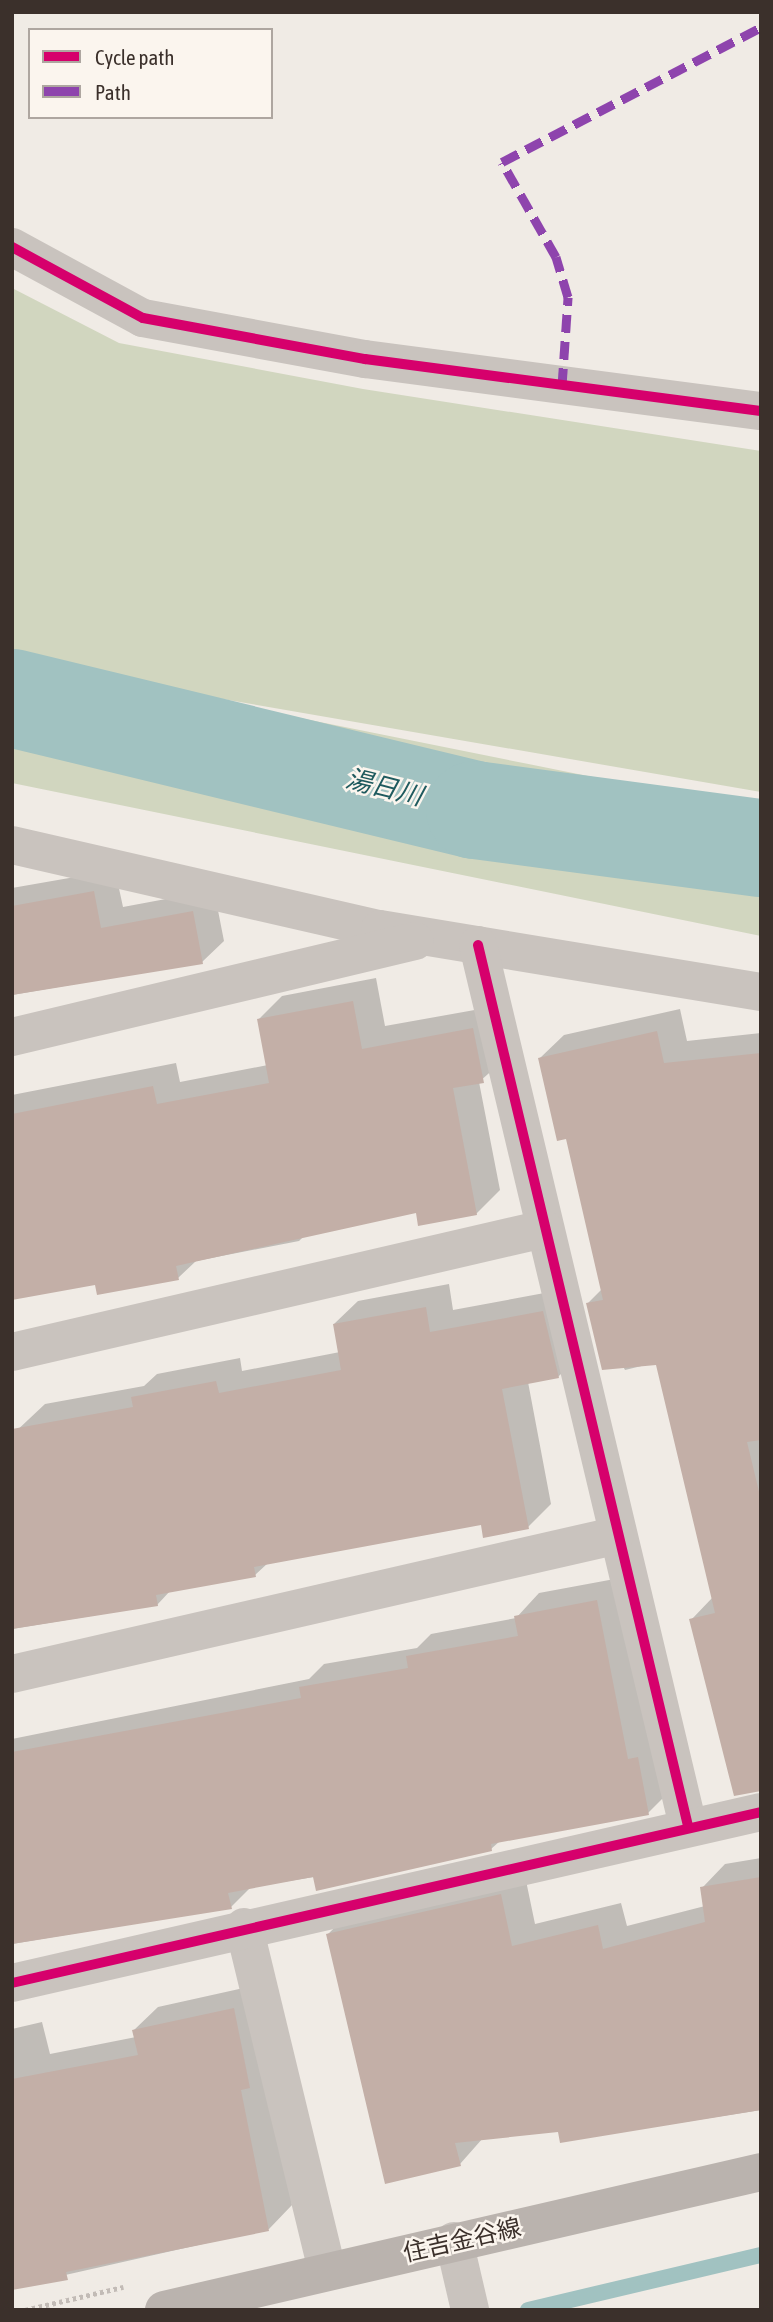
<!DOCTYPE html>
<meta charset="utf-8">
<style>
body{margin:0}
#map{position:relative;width:773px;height:2322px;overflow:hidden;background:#f0ebe5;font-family:"Asap Condensed","Noto Sans JP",sans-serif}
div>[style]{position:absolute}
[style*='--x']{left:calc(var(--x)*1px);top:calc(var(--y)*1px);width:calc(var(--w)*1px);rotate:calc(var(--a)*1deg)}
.green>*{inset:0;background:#d1d6bf}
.shadow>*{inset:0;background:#0003}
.stream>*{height:16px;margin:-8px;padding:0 8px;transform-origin:8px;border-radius:8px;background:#a1c2c1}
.river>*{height:98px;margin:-49px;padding:0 49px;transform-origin:49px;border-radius:49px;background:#a1c2c1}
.building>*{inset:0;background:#c3afa7}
.path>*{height:4.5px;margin-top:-2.25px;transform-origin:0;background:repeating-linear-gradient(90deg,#c2bbb6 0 3.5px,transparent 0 7px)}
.street>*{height:38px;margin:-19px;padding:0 19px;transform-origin:19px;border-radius:19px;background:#c9c3be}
.secondary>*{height:38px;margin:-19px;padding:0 19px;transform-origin:19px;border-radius:19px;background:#bab3ae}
.quiet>*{height:9px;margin-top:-4.5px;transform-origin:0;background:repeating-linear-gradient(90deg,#8e44ad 0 18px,transparent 0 27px)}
.cycleway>*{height:10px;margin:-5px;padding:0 5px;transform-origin:5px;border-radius:5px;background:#d6006c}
span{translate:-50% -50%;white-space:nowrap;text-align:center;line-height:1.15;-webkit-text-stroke:5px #fbf5ee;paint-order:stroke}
.street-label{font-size:24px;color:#3b302b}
.water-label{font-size:26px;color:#1f5a5e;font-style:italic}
.frame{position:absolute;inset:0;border:14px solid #3b302b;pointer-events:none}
.legend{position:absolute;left:28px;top:28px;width:245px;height:91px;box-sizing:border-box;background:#fbf5ee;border:2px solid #aea6a0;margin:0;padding:9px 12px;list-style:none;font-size:21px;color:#3b302b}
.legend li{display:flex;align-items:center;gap:14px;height:35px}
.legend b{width:35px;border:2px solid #aea6a0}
</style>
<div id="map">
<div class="green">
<div style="clip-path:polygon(12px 288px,119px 343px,363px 389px,761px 451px,761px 792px,112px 680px,687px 796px,761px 802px,761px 936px,12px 783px)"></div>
</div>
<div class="shadow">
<div style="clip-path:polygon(115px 870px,123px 907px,214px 890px,224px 941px,202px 962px,12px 995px,12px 888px)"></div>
<div style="clip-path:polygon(376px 978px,385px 1026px,497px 1006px,506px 1058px,479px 1082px,500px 1190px,476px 1214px,417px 1211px,309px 1231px,299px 1241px,196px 1261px,178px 1278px,96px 1283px,12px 1299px,12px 1095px,176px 1063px,180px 1082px,268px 1065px,259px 1019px,282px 996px)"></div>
<div style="clip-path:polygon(680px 1009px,687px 1041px,761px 1033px,761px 1780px,691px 1620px,713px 1597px,658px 1362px,625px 1370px,588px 1303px,602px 1289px,567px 1137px,540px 1058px,564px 1035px)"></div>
<div style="clip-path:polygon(449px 1284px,453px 1310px,566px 1289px,581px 1353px,558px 1377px,528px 1382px,551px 1504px,528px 1527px,482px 1523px,268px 1563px,255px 1575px,171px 1590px,157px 1605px,12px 1629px,12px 1435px,45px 1404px,144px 1386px,157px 1374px,240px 1358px,242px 1371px,340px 1352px,334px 1324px,358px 1301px)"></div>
<div style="clip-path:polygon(620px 1578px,671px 1790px,648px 1813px,500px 1841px,491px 1849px,251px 1887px,231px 1907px,12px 1944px,12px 1739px,309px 1679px,324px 1664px,417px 1648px,431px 1634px,516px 1618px,539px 1593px)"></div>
<div style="clip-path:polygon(761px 1858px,761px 2110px,562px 2141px,560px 2130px,483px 2138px,460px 2164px,328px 1934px,352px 1911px,524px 1871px,535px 1924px,621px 1903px,627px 1926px,705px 1906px,702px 1888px,725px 1864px)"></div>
<div style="clip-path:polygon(257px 1985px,292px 2205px,269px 2229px,12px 2287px,12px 2029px,42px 2022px,50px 2054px,136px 2037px,134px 2030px,158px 2007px)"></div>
</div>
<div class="stream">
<div style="--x:528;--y:2310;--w:239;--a:-13.3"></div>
</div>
<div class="river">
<div style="--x:12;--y:698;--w:476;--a:13.6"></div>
<div style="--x:475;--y:810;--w:289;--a:7.6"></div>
</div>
<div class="building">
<div style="clip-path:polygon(94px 891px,101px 928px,193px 911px,203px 964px,12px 995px,12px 906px)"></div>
<div style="clip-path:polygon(353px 1001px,362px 1049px,473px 1028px,484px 1083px,453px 1088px,477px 1215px,418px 1226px,416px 1213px,176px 1266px,179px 1280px,97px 1295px,95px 1285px,12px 1300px,12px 1114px,153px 1086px,157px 1104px,269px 1083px,257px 1019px)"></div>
<div style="clip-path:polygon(657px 1031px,664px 1063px,761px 1053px,761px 1440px,747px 1442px,761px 1500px,761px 1791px,734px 1796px,689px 1619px,715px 1613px,656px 1365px,602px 1370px,586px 1303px,603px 1300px,566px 1139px,557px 1141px,538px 1058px)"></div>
<div style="clip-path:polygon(426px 1307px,430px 1332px,543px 1311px,559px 1378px,502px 1389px,529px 1529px,483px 1538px,481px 1525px,254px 1567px,256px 1577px,156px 1595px,158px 1606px,12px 1629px,12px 1429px,133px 1407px,131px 1397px,216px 1381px,219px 1393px,341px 1370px,333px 1324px)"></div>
<div style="clip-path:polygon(597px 1600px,628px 1759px,638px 1757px,649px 1815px,491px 1844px,492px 1851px,316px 1891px,313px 1877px,228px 1893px,232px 1909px,12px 1944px,12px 1752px,301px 1698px,299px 1687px,408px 1668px,406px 1656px,518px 1636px,514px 1616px)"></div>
<div style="clip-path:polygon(761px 1877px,761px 2110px,560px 2143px,558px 2132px,455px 2143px,461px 2166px,385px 2184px,326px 1934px,501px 1894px,512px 1946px,598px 1925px,603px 1949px,705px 1922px,700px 1887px)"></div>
<div style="clip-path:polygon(234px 2008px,250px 2088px,241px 2090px,269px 2231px,66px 2272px,68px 2280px,12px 2290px,12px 2079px,138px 2055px,132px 2030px)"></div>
</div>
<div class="path">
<div style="--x:25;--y:2310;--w:101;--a:-13.2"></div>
</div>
<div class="street">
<div style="--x:12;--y:247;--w:149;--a:28.5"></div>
<div style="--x:143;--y:318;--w:226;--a:10.5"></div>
<div style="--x:365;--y:359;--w:399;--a:7.5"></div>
<div style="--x:12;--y:845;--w:377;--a:12.9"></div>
<div style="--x:380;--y:929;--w:386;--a:9.4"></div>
<div style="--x:478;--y:945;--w:906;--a:76.59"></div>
<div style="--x:12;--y:1037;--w:414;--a:-13.4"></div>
<div style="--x:12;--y:1352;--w:546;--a:-13.02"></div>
<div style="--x:12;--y:1674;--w:618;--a:-12.91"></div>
<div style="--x:244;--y:1927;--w:354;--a:76.4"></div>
<div style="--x:12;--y:1983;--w:768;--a:-12.86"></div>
<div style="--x:454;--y:2241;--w:71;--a:76.9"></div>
</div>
<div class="secondary">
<div style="--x:164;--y:2310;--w:613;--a:-13.02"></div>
</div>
<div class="quiet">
<div style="--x:562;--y:386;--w:89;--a:-86.1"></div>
<div style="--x:568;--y:297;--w:42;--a:-106.7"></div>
<div style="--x:556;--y:257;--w:109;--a:-119.6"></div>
<div style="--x:502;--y:162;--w:292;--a:-27.5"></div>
</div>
<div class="cycleway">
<div style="--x:12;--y:247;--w:149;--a:28.5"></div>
<div style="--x:143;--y:318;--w:226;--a:10.5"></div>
<div style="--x:365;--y:359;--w:399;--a:7.5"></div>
<div style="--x:478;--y:945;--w:906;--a:76.59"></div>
<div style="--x:12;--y:1983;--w:768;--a:-12.86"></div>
</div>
<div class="street-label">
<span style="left:462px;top:2240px;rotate:-13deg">住吉金谷線</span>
</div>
<div class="water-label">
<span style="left:384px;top:788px;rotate:14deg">湯日川</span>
</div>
<div class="frame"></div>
<ul class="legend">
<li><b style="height:9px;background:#d6006c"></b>Cycle path</li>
<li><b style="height:9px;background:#8e44ad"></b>Path</li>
</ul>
</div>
